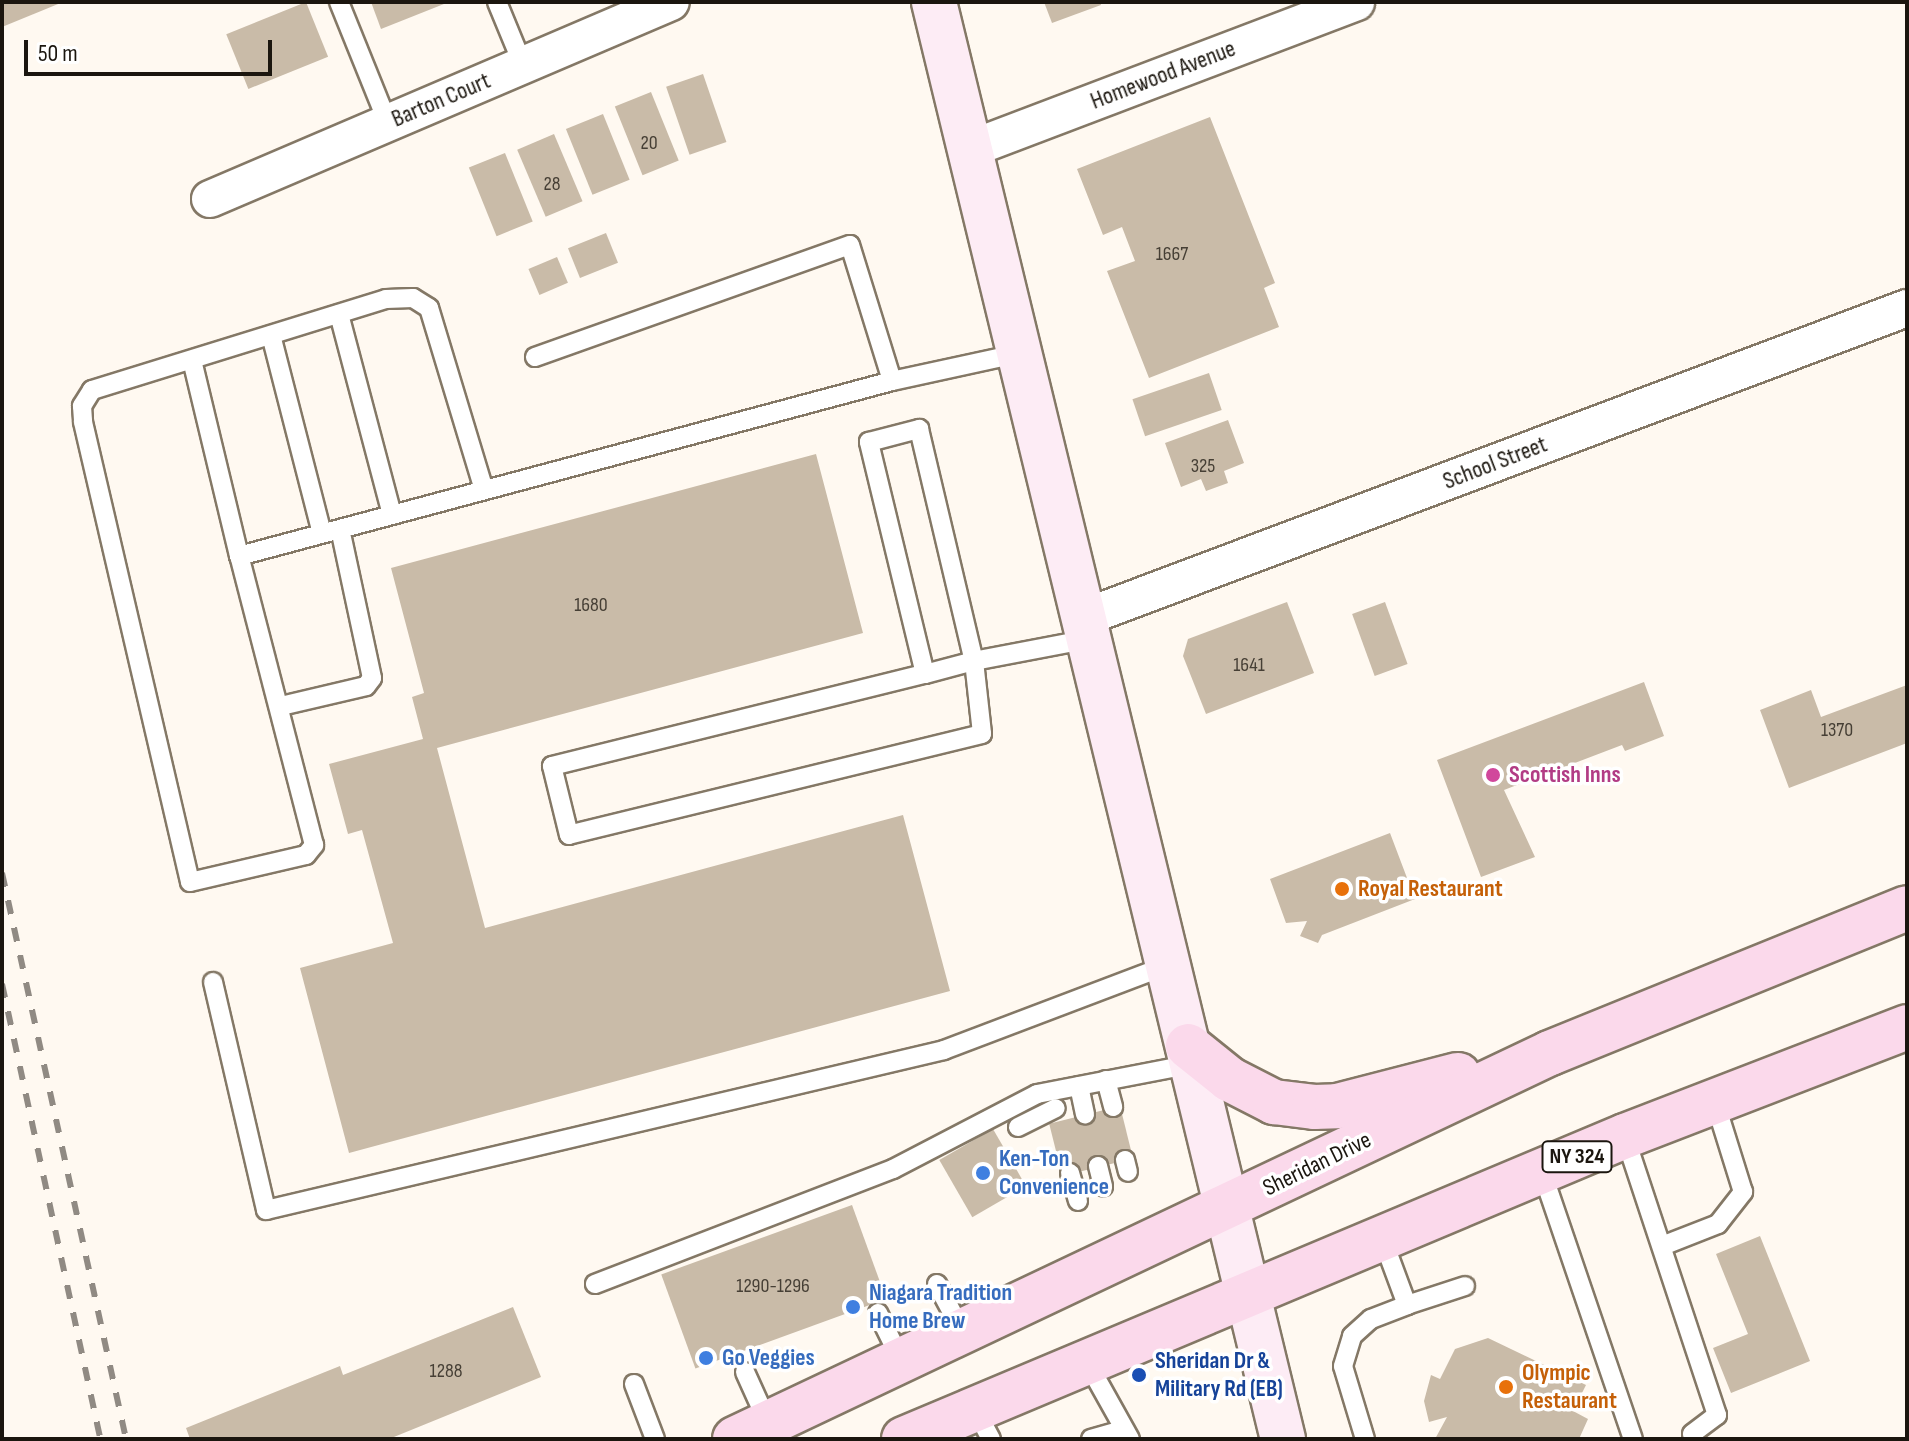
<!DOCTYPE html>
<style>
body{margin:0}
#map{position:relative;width:1909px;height:1441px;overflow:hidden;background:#fff9f1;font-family:"Sofia Sans Condensed",sans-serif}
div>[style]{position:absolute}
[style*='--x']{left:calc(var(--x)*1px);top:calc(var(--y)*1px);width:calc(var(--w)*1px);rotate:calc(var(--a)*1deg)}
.building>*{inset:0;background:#c9bba8;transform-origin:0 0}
.roads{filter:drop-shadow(2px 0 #847866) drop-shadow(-2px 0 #847866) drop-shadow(0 2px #847866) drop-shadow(0 -2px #847866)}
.service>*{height:18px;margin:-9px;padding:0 9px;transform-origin:9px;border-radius:9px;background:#fff}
.minor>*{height:36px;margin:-18px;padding:0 18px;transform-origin:18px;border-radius:18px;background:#fff}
.secondary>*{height:44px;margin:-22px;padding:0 22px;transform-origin:22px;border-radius:22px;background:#fdecf5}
.primary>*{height:44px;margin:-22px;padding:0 22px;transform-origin:22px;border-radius:22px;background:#fbd9eb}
.rail>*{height:6px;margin-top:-3px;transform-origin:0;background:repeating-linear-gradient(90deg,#908a83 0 14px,transparent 0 28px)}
.dots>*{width:22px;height:22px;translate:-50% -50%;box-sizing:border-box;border:4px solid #fff;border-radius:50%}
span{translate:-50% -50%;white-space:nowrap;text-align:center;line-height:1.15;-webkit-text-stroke:7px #fff;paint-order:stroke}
.number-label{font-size:20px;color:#463f35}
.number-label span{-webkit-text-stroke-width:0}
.shield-label span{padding:2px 6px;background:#fff;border:2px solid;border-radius:6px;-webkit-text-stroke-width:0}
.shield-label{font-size:22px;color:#1b160f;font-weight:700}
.street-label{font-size:24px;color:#1b160f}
.hotel-label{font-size:24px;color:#b23c85;font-weight:700}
.left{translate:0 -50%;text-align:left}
.food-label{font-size:24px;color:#c56008;font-weight:700}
.shop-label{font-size:24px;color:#366cbe;font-weight:700}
.transit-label{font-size:24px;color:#164399;font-weight:700}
.frame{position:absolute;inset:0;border:4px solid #1b160f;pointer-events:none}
.scale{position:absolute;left:24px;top:40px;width:248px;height:36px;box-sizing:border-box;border:4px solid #1b160f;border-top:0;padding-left:10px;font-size:24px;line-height:28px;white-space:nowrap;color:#1b160f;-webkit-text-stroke:6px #fff;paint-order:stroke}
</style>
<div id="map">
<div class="building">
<div style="clip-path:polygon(2px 2px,63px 2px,2px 27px)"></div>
<div style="left:306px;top:2px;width:59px;height:86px;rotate:68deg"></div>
<div style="clip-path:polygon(371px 2px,449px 2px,381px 29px)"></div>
<div style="clip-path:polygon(1044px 2px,1100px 2px,1101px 5px,1052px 23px)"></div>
<div style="left:703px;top:74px;width:72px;height:39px;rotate:71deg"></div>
<div style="left:651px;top:92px;width:74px;height:39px;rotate:68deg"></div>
<div style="left:603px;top:114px;width:71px;height:40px;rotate:68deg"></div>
<div style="clip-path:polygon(1210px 117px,1275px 283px,1264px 288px,1279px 327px,1149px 378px,1107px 271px,1135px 261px,1122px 227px,1103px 235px,1077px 169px)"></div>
<div style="left:554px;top:134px;width:73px;height:40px;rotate:67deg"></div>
<div style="left:505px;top:153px;width:74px;height:39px;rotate:68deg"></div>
<div style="left:606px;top:233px;width:32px;height:41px;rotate:68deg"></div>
<div style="left:557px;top:257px;width:28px;height:31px;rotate:67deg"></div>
<div style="left:1209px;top:373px;width:39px;height:81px;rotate:71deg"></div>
<div style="clip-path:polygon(1228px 420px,1244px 463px,1224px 471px,1228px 483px,1206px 491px,1201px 479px,1181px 487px,1165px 443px)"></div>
<div style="clip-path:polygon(816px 454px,863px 633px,437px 748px,485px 928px,903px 815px,950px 991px,349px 1153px,300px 968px,393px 943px,362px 830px,348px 834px,329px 764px,423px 739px,412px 697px,424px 693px,391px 568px)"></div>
<div style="clip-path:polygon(1287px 602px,1314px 673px,1206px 714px,1183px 656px,1188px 639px)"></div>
<div style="left:1385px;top:602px;width:66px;height:35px;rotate:70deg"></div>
<div style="clip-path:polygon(1644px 682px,1664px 736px,1625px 751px,1622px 745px,1504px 790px,1535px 857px,1481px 877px,1437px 760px)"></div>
<div style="clip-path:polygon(1907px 685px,1907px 743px,1789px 788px,1760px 710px,1811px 690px,1821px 717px)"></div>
<div style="clip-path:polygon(1390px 833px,1415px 899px,1322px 935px,1318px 943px,1300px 936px,1307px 921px,1286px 923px,1270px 879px)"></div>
<div style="left:1120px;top:1106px;width:54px;height:73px;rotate:76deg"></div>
<div style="left:993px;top:1129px;width:66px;height:62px;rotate:60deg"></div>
<div style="left:852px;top:1205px;width:100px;height:203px;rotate:70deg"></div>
<div style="clip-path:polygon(1760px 1236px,1810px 1361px,1731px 1393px,1713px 1348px,1748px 1334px,1716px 1254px)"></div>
<div style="clip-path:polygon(513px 1307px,541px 1377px,389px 1439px,190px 1439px,186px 1428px,340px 1366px,343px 1375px)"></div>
<div style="clip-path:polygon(1488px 1338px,1586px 1385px,1573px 1411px,1588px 1419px,1579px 1439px,1435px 1439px,1447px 1417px,1429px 1422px,1424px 1401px,1431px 1375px,1440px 1379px,1455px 1349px)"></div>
</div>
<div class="roads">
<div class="service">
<div style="--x:339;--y:2;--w:131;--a:68"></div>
<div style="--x:497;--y:2;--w:68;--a:67.6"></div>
<div style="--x:339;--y:314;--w:208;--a:75.2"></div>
<div style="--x:271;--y:335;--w:204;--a:75.6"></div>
<div style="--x:535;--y:357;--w:334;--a:-19.6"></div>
<div style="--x:850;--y:245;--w:142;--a:72.8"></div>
<div style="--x:192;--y:360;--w:202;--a:76.5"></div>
<div style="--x:484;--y:490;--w:190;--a:-106.8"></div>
<div style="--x:429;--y:308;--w:19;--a:-148"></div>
<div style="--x:413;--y:298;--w:27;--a:178"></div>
<div style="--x:386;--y:299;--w:308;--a:162.8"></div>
<div style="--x:92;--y:390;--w:19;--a:122"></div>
<div style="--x:82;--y:406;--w:16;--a:86"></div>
<div style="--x:83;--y:422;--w:472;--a:76.9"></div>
<div style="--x:190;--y:882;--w:119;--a:-13.1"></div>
<div style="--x:306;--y:855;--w:13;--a:-51"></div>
<div style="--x:314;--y:845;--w:299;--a:-104.5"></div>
<div style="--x:239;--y:556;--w:676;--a:-15"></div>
<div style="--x:892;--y:381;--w:131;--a:-12.3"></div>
<div style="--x:925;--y:674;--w:239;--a:-103.6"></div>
<div style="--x:869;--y:442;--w:52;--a:-14.6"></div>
<div style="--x:919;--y:429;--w:238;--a:76.7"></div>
<div style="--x:974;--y:661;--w:73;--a:83.7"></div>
<div style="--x:982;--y:734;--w:425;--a:166.3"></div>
<div style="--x:569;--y:835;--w:71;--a:-103.8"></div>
<div style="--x:552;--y:766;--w:384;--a:-13.9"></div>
<div style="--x:925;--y:674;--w:51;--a:-14.9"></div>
<div style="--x:974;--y:661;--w:117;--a:-10.8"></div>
<div style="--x:281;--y:706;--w:87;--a:-13.2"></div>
<div style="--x:366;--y:686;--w:10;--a:-53"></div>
<div style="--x:372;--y:678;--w:152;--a:-102.1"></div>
<div style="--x:213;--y:982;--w:234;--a:76.9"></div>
<div style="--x:266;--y:1210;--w:697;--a:-13.28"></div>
<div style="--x:944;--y:1050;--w:240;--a:-20.8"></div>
<div style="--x:1106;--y:1080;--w:28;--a:75"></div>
<div style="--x:1079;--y:1086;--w:29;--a:78"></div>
<div style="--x:1018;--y:1127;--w:42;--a:-26.6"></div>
<div style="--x:1625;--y:1137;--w:293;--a:71.7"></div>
<div style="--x:1717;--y:1415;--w:31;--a:143"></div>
<div style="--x:1692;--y:1434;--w:5;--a:68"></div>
<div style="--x:1125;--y:1160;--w:12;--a:76"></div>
<div style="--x:1098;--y:1166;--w:21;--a:76"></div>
<div style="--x:1542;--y:1172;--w:282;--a:71.2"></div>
<div style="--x:1070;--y:1173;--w:29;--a:74"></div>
<div style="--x:1662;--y:1246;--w:60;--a:-21.4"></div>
<div style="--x:1718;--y:1224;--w:41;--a:-52"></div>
<div style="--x:1743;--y:1192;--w:94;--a:-107.3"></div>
<div style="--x:595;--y:1284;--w:319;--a:-21.1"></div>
<div style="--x:893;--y:1169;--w:162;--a:-27.5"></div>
<div style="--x:1037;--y:1094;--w:159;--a:-10.9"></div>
<div style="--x:937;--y:1284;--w:53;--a:62"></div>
<div style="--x:1407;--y:1305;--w:61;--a:-18.1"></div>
<div style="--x:878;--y:1313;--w:52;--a:63.9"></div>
<div style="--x:1087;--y:1362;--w:88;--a:60.8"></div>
<div style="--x:745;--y:1372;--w:56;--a:65.7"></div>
<div style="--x:634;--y:1384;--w:59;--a:69.1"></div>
<div style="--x:975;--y:1409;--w:34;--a:62"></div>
<div style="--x:1091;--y:1439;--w:33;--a:-16"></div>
<div style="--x:1365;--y:1439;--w:76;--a:-106.8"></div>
<div style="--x:1343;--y:1366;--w:31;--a:-73"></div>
<div style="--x:1352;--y:1336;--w:25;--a:-42"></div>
<div style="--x:1371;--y:1319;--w:39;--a:-21"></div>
<div style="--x:1407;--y:1305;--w:69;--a:-110.3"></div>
</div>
<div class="minor">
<div style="--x:970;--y:149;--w:413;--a:-20.8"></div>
<div style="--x:210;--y:199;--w:501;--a:-23.14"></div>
<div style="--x:1083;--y:618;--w:880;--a:-20.62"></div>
</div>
<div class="secondary">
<div style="--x:934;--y:2;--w:1479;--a:76.35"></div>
</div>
<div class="primary">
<div style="--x:1188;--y:1046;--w:53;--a:38.8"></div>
<div style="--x:1229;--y:1079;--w:51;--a:27.1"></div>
<div style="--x:1274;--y:1102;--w:40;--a:7.1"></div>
<div style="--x:1314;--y:1107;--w:23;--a:-2"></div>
<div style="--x:1337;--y:1106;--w:125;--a:-14.4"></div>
<div style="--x:735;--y:1439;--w:902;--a:-25.34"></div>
<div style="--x:1550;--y:1053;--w:385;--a:-22.1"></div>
<div style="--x:904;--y:1439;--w:782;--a:-22.79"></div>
<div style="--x:1625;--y:1136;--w:302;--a:-21.1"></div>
</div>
</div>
<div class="rail">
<div style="--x:2;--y:873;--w:579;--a:77.64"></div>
<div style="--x:2;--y:984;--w:465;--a:77.8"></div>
</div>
<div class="dots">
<div style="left:1493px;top:775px;background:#d1479c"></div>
<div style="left:1342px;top:889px;background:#e8710a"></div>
<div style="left:983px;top:1173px;background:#3f7fe0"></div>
<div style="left:853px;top:1307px;background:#3f7fe0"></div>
<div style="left:706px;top:1358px;background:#3f7fe0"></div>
<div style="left:1139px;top:1375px;background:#1a4fb4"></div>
<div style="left:1506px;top:1387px;background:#e8710a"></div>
</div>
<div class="number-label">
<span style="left:649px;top:143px">20</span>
<span style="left:552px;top:184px">28</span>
<span style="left:1172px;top:254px">1667</span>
<span style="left:1203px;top:466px">325</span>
<span style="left:591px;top:605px">1680</span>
<span style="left:1249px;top:665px">1641</span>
<span style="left:1837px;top:730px">1370</span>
<span style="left:773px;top:1286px">1290-1296</span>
<span style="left:446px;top:1371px">1288</span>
</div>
<div class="shield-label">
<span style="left:1577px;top:1157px">NY 324</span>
</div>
<div class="street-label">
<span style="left:1163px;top:75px;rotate:-21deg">Homewood Avenue</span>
<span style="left:441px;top:100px;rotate:-23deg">Barton Court</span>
<span style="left:1495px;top:463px;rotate:-21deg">School Street</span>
<span style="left:1317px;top:1164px;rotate:-26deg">Sheridan Drive</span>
</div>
<div class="hotel-label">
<span class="left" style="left:1509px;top:775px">Scottish Inns</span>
</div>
<div class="food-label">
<span class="left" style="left:1358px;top:889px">Royal Restaurant</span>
<span class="left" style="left:1522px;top:1387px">Olympic<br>Restaurant</span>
</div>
<div class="shop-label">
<span class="left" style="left:999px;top:1173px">Ken-Ton<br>Convenience</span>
<span class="left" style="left:869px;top:1307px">Niagara Tradition<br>Home Brew</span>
<span class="left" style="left:722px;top:1358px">Go Veggies</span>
</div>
<div class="transit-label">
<span class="left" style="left:1155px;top:1375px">Sheridan Dr &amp;<br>Military Rd (EB)</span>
</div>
<div class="frame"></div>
<div class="scale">50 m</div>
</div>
